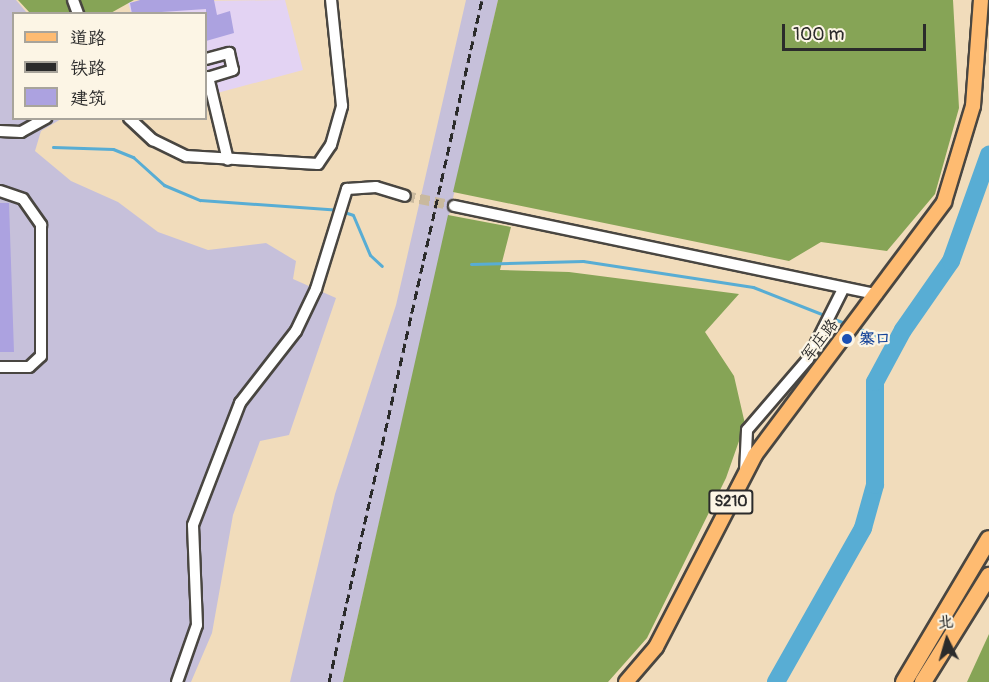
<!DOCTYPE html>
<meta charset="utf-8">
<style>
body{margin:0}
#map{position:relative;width:989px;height:682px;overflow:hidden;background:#f1dcbb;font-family:Pangolin,"LXGW WenKai TC",sans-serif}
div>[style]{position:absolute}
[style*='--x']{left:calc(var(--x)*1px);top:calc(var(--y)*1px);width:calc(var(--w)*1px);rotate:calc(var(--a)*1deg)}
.built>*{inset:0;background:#e3d3f3}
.industrial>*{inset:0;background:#c6c0da}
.forest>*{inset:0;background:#86a456}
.stream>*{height:3px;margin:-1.5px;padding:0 1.5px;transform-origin:1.5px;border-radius:1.5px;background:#58add4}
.river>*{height:18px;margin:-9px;padding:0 9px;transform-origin:9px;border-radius:9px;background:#58add4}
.building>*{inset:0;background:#aca2e0}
.minor-tunnel>*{height:10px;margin-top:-5px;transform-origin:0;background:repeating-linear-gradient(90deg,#c9b99e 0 10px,transparent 0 15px)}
.roads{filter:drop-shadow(2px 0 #494641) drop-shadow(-2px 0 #494641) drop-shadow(0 2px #494641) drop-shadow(0 -2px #494641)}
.minor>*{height:10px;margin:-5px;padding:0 5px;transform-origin:5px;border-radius:5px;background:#fff}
.major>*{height:14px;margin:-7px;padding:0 7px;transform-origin:7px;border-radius:7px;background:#febb71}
.highway>*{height:16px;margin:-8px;padding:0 8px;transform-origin:8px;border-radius:8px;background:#febb71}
.rail>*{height:3px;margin-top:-1.5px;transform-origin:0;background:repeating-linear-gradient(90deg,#2b2b2b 0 9px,transparent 0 13.5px)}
.dots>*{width:16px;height:16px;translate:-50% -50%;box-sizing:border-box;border:3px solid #fcf5e5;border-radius:50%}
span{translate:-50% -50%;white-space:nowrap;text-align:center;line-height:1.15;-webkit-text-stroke:4.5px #fcf5e5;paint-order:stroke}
.shield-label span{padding:2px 4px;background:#fcf5e5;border:2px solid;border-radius:4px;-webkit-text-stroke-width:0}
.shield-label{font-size:15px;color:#2b2b2b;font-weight:700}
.transit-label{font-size:16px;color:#164399;font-weight:700}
.left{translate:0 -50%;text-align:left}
.street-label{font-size:16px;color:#2b2b2b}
.legend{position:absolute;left:12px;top:12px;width:195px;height:108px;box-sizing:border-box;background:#fcf5e5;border:2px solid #a8a49b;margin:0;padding:8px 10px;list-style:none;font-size:18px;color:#2b2b2b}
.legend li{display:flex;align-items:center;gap:12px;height:30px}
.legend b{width:30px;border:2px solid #a8a49b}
.north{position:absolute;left:917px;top:610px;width:60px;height:60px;-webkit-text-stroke:4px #fcf5e5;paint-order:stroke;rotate:355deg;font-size:16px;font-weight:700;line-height:24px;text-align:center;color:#2b2b2b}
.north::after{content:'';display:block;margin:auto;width:21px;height:27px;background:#2b2b2b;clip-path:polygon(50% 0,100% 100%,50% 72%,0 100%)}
.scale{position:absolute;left:782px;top:24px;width:144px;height:27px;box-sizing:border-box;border:3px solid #2b2b2b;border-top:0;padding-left:8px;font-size:18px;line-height:21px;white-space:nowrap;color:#2b2b2b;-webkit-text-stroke:4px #fcf5e5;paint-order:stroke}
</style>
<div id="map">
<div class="built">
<div style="clip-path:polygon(285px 0,303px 70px,206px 96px,206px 14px,131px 13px,128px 2px)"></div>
</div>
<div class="industrial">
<div style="clip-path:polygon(0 0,16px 0,27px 13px,14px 14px,14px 118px,61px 119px,41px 131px,35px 151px,71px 181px,118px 202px,158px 232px,208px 250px,266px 243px,296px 261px,293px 279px,336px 298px,289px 435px,260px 441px,233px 515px,212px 633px,191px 682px,0 682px)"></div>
<div style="clip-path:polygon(466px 0,498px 0,343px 682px,290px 682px,335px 494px,396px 305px)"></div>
</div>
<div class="forest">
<div style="clip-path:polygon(18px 0,134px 0,109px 14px,30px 13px)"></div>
<div style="clip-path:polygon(498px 0,953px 0,959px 108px,935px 194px,887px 251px,821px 242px,789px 261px,453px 192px)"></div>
<div style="clip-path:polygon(448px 215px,511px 227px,500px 270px,569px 272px,739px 294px,705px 332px,734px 376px,745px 424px,726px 478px,647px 638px,608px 682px,343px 682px)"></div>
<div style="clip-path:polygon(989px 634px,989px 682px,967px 682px)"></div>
</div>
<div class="stream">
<div style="--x:53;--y:147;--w:60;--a:1.9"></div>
<div style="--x:113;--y:149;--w:22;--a:22"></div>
<div style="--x:133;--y:157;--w:42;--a:42.1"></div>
<div style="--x:164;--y:185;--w:39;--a:23"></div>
<div style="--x:200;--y:200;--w:138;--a:4.1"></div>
<div style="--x:344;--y:212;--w:9;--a:18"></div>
<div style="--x:353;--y:215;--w:43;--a:67"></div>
<div style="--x:370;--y:255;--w:16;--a:43"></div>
<div style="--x:471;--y:264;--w:112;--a:-1.5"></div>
<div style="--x:583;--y:261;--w:172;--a:8.7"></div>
<div style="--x:753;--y:287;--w:101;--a:21.5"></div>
<div style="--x:856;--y:327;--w:43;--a:24.8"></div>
</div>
<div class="river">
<div style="--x:776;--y:682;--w:177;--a:-60.5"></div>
<div style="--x:863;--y:528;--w:45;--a:-74.4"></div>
<div style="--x:875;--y:485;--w:103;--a:-90"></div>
<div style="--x:875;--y:382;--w:59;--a:-61.7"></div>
<div style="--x:903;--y:330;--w:84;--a:-55.2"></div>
<div style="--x:951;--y:261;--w:113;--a:-70.3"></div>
</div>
<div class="building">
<div style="clip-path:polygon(140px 0,214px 0,217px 15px,230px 11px,234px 33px,206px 41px,206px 9px,132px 14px,130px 3px)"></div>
<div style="clip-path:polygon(0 203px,9px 203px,14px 352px,0 352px)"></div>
</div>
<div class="minor-tunnel">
<div style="--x:405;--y:196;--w:50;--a:11.5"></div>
</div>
<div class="roads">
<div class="minor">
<div style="--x:73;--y:0;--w:15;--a:70"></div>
<div style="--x:206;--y:59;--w:24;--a:-15"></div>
<div style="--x:229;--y:53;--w:17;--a:77"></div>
<div style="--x:233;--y:70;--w:28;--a:163"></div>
<div style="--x:208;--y:77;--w:85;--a:76.5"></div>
<div style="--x:129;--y:118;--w:33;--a:43"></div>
<div style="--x:153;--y:140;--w:37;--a:26"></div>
<div style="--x:186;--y:156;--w:132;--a:3.5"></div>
<div style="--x:318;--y:164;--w:23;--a:-56"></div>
<div style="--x:331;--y:145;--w:41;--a:-74.2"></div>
<div style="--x:342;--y:106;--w:107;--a:-95.9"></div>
<div style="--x:0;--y:131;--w:21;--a:3"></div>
<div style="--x:21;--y:132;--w:29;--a:-29"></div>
<div style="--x:0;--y:191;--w:24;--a:19"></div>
<div style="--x:23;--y:199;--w:32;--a:55"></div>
<div style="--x:41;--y:225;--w:131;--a:90"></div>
<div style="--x:41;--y:356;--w:16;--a:137"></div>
<div style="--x:29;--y:367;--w:29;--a:180"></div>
<div style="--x:454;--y:206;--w:432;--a:11.8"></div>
<div style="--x:745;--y:473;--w:43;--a:-87.3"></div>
<div style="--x:747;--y:430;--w:94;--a:-49.3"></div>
<div style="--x:808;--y:359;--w:78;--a:-63.4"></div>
<div style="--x:177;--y:682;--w:60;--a:-70.7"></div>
<div style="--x:197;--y:625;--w:100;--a:-92.3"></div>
<div style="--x:193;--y:525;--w:131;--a:-68.9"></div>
<div style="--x:240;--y:403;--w:91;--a:-52.1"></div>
<div style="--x:296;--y:331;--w:47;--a:-64.5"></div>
<div style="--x:316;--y:289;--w:105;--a:-72.8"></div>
<div style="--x:347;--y:189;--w:29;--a:-4"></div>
<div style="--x:376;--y:187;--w:30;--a:17"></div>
</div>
<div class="major">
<div style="--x:626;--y:682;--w:46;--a:-49.4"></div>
<div style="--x:656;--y:647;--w:216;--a:-62.7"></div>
<div style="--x:755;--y:455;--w:316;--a:-53.2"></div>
<div style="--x:944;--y:202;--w:100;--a:-73.2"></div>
<div style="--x:973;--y:106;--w:106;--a:-85.7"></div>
</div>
<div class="highway">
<div style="--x:904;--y:682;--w:166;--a:-59.3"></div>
<div style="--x:923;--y:682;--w:125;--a:-58.1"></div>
</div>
</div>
<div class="rail">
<div style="--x:329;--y:682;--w:699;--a:-77.36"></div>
</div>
<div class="dots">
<div style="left:847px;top:339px;background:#1a4fb4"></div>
</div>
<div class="shield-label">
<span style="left:731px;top:502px">S210</span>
</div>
<div class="transit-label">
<span class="left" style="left:859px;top:339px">寨口</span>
</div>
<div class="street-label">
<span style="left:820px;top:340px;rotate:-52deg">军庄路</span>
</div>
<ul class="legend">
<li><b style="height:8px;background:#febb71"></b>道路</li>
<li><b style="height:8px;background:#2b2b2b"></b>铁路</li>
<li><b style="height:16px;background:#aca2e0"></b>建筑</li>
</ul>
<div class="north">北</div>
<div class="scale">100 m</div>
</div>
